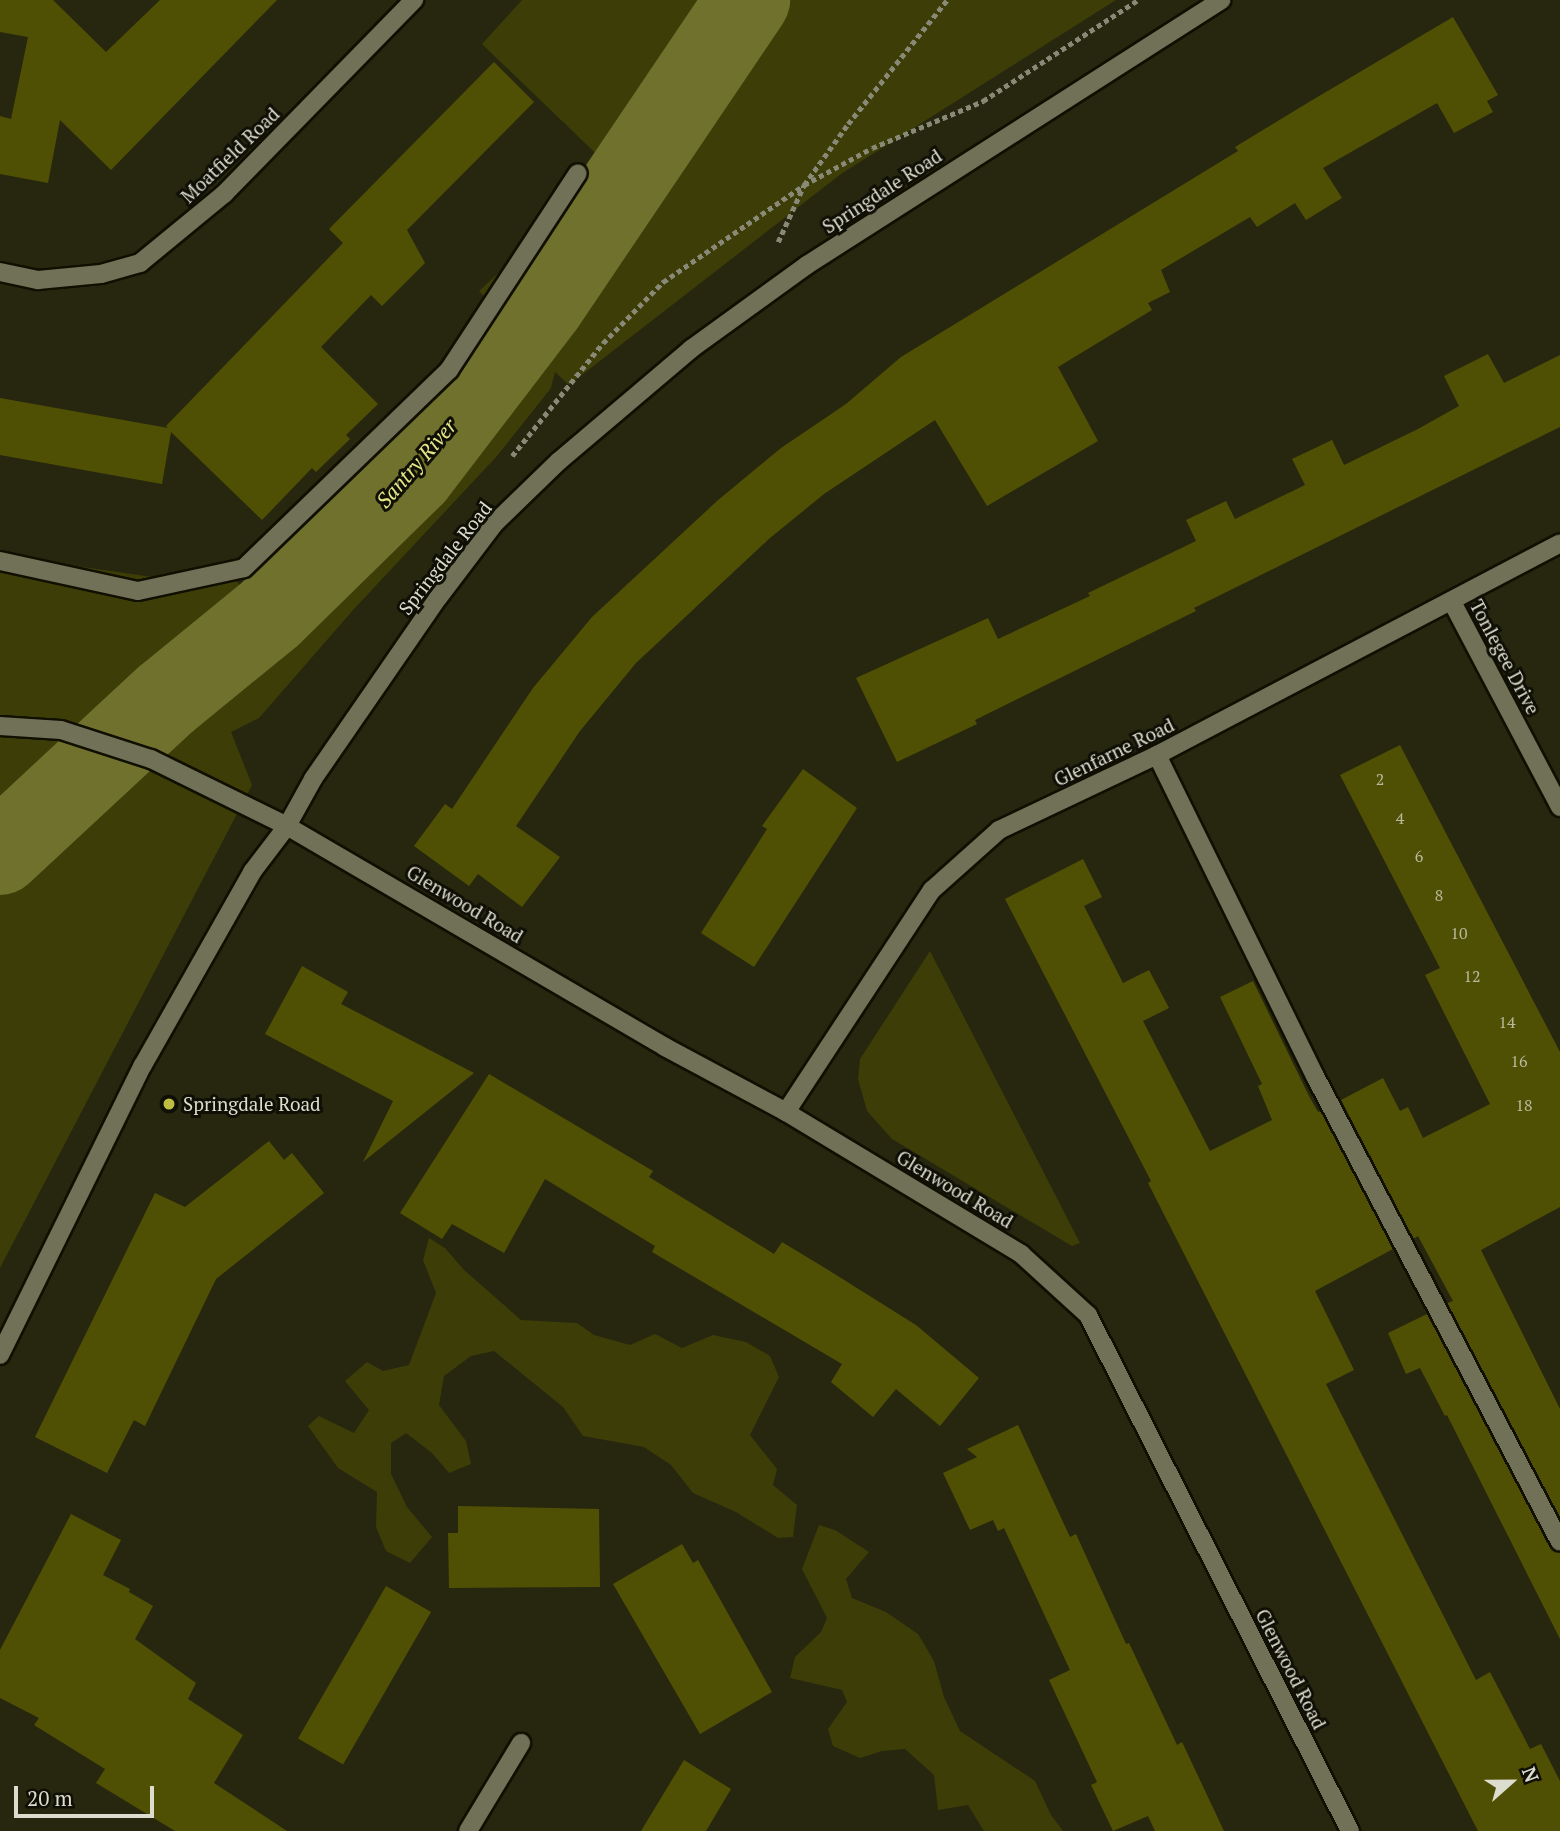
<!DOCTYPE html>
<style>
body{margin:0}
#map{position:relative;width:1560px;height:1831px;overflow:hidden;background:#272710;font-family:"PT Serif",serif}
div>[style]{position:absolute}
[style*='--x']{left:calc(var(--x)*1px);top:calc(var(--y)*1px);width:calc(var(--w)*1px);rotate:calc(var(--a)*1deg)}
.green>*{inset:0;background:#3d3d07}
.river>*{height:84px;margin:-42px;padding:0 42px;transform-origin:42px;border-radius:42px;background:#71712e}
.building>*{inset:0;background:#505004;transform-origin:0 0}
.path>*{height:4.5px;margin-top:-2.25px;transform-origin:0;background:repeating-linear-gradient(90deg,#888976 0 5px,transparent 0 8.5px)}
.roads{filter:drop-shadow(2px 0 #100f00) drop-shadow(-2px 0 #100f00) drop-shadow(0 2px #100f00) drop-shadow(0 -2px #100f00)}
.minor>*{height:18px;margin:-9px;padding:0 9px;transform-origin:9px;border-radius:9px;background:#707157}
.dots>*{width:19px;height:19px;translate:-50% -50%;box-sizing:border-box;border:4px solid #0f0f06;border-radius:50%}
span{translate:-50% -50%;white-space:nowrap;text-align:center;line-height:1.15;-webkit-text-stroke:6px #0f0f06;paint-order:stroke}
.number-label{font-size:16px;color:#b9ba9c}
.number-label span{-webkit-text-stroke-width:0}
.street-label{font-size:19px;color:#dcddce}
.poi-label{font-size:19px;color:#dcddce}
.left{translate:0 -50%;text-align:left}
.water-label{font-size:21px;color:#e5e686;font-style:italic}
.north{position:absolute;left:1476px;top:1747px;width:70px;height:70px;-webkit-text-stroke:5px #0f0f06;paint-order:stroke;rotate:69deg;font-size:19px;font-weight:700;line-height:28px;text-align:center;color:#dcddce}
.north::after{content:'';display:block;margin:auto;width:24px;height:32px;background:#dcddce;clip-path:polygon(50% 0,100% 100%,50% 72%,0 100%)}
.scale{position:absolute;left:14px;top:1786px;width:140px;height:32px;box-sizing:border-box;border:4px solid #dcddce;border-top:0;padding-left:9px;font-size:21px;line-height:24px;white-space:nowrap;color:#dcddce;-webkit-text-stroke:5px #0f0f06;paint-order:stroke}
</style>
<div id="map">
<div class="green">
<div style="clip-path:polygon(522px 0,1116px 0,841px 174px,569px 385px,555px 372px,551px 388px,497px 456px,354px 609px,259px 718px,231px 732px,252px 785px,0 1268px,0 555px,166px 579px,233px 577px,246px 592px,428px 410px,506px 320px,479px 291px,612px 169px,482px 44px)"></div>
<div style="clip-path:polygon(930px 951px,1080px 1243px,1072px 1246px,892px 1139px,867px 1111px,858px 1079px,860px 1059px)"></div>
<div style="clip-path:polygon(429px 1238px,445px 1248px,464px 1270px,521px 1320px,577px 1323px,594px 1335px,630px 1345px,655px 1334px,682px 1348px,713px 1335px,746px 1342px,770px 1356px,779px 1377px,750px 1435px,777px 1469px,773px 1485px,797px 1505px,793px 1537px,778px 1538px,736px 1512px,693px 1493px,671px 1465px,644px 1447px,583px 1436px,563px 1407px,494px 1351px,471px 1356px,444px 1376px,439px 1405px,466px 1441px,471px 1464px,449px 1473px,432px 1453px,406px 1433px,391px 1443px,391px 1474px,407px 1507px,432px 1537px,410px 1563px,386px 1551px,376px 1527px,377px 1492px,338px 1468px,308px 1426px,319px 1416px,354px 1433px,369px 1410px,345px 1381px,367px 1362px,383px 1371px,409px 1365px,436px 1293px,423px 1260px)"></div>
<div style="clip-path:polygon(819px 1525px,835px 1530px,869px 1552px,846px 1579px,852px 1598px,886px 1612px,918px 1634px,934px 1661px,944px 1697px,960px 1731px,1035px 1781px,1051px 1815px,1063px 1831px,984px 1831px,968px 1805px,938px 1810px,934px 1775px,905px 1749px,882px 1751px,860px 1758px,833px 1746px,828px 1729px,847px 1702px,842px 1690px,790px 1678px,795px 1657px,821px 1632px,827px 1618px,802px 1569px)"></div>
</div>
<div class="river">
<div style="--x:0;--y:853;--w:226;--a:-42.9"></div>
<div style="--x:166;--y:699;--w:134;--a:-39.3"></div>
<div style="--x:270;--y:614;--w:200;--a:-44.4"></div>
<div style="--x:413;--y:474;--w:214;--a:-52.6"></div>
<div style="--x:543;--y:304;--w:367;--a:-56"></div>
</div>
<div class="building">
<div style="clip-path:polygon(0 0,53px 0,106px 52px,160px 0,277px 0,111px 170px,60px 120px,48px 183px,0 174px,0 116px,11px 119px,28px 37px,0 32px)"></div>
<div style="clip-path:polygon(1453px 17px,1498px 95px,1487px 101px,1493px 112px,1454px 133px,1437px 103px,1323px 168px,1342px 198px,1306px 220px,1295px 203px,1257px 227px,1250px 217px,1161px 270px,1170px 292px,1148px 303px,1152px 310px,1058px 367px,1098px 441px,987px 506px,935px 420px,824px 494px,770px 538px,636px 663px,580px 731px,516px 826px,560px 857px,522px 907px,478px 874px,469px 886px,414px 846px,445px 804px,452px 809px,533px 688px,592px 617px,717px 501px,781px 448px,846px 404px,901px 357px,1238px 151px,1235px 147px,1309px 102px)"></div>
<div style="clip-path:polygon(494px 62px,534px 102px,407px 230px,425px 263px,382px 306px,371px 295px,321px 347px,378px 404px,346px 435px,350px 439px,316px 472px,312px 468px,262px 520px,171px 432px,162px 484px,0 455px,0 398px,168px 428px,166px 426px,343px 243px,329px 229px)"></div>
<div style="clip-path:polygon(1488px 354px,1504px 383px,1560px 355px,1560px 427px,1194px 608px,1196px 611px,975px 720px,977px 724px,897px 762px,856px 678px,988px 618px,998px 639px,1090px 596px,1088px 593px,1196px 541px,1186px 520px,1226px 501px,1235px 519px,1305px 485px,1292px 459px,1332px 440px,1344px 465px,1418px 429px,1459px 406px,1444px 376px)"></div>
<div style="clip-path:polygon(1400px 745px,1560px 1052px,1560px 1207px,1481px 1250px,1560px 1409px,1560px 1518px,1447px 1303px,1453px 1301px,1418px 1236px,1413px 1239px,1341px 1100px,1383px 1078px,1400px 1111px,1408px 1107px,1423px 1138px,1490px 1104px,1425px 975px,1440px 968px,1340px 775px)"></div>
<div style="clip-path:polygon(803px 769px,857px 808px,754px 967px,701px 933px,767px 829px,762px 826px)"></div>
<div style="clip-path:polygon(1083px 859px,1102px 897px,1084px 906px,1123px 983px,1149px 970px,1169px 1008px,1143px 1021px,1210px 1151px,1272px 1120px,1258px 1086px,1262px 1084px,1220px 997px,1253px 981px,1309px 1096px,1318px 1112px,1321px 1111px,1393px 1249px,1315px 1291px,1354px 1370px,1326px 1384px,1476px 1680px,1490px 1672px,1530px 1749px,1541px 1744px,1560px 1781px,1560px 1831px,1478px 1831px,1148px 1183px,1151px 1181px,1005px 899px)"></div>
<div style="clip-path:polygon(302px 966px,348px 992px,341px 1004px,474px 1073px,363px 1162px,393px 1101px,265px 1034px)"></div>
<div style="clip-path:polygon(489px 1074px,653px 1171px,649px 1177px,774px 1254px,782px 1242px,825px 1268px,916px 1325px,979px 1378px,940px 1426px,896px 1389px,873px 1417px,831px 1382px,842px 1364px,652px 1252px,655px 1246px,545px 1179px,504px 1253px,452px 1224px,442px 1239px,400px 1213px)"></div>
<div style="clip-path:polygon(269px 1141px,284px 1160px,292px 1153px,324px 1193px,216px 1279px,145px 1426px,134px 1420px,107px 1473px,35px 1437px,155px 1193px,185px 1207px)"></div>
<div style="clip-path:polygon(1427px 1314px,1550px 1547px,1560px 1553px,1560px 1639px,1447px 1415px,1445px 1416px,1420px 1368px,1406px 1374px,1388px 1333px)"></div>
<div style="clip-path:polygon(1018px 1425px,1070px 1537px,1076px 1534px,1126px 1644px,1129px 1643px,1177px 1745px,1182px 1742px,1224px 1831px,1155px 1831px,1148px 1816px,1113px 1831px,1091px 1785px,1097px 1782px,1049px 1680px,1070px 1670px,1004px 1528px,998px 1531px,993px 1520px,970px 1530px,943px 1473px,977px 1457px,967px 1449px)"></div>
<div style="clip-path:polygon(458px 1506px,599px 1509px,600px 1587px,449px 1588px,448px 1533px,458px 1533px)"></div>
<div style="clip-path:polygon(71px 1514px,121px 1540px,103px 1575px,130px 1589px,129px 1592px,153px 1606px,135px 1639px,196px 1683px,188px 1699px,243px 1735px,214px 1783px,287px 1831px,175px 1831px,96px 1783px,105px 1769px,34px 1725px,39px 1718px,0 1698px,0 1650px)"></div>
<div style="clip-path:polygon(682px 1544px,693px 1563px,698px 1560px,772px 1692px,700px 1734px,613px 1584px)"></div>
<div style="left:386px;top:1586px;width:52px;height:176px;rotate:30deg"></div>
<div style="clip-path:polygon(684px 1760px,731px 1789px,706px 1831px,641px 1831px)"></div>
</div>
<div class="path">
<div style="--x:778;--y:242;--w:63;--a:-65.5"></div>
<div style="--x:804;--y:185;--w:77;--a:-28.6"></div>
<div style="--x:872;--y:148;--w:121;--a:-22.9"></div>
<div style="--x:983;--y:101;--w:185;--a:-33.1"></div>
<div style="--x:512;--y:456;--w:145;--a:-51.2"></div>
<div style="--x:603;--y:343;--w:86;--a:-45.5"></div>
<div style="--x:663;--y:282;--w:171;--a:-34.5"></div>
<div style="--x:804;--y:185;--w:75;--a:-54.2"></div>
<div style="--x:848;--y:124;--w:159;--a:-51.4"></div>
</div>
<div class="roads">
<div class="minor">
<div style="--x:0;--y:272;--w:39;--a:12"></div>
<div style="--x:38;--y:280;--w:63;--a:-5.4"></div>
<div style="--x:101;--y:274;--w:41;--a:-15.8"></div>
<div style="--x:140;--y:263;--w:109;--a:-39.4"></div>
<div style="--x:224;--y:194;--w:272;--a:-45.6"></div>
<div style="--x:0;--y:561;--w:141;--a:12.3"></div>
<div style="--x:138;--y:591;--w:108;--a:-12.2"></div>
<div style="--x:244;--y:568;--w:285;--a:-44"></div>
<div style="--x:449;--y:370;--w:235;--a:-56.8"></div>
<div style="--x:1452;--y:602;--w:232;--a:62.2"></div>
<div style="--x:0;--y:726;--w:61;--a:3.8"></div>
<div style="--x:61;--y:730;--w:95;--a:17.9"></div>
<div style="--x:151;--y:759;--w:152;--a:26.2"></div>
<div style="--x:287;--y:826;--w:438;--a:30.3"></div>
<div style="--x:665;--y:1047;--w:137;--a:28.2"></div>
<div style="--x:786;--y:1112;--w:275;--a:31.1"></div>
<div style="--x:1021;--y:1254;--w:91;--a:42.3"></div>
<div style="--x:1088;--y:1315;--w:579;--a:63.08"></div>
<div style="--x:1157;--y:755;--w:358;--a:63.8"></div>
<div style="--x:1315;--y:1076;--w:526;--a:62.27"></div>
<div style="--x:786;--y:1112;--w:266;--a:-56.7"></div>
<div style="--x:932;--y:890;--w:90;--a:-41.8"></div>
<div style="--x:999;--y:830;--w:175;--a:-25.4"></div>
<div style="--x:1157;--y:755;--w:455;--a:-27.7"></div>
<div style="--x:0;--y:1355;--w:323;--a:-63.8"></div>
<div style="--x:143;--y:1065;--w:222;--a:-60.5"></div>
<div style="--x:252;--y:872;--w:58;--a:-52.7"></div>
<div style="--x:287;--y:826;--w:54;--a:-61"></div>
<div style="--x:313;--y:779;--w:220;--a:-55.4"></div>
<div style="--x:438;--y:598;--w:94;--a:-52.8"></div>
<div style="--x:495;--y:523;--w:89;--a:-44.1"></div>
<div style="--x:559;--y:461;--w:173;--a:-40.3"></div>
<div style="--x:691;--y:349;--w:143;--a:-35.9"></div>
<div style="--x:807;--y:265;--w:492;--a:-32.6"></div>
<div style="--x:468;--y:1831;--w:103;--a:-58.9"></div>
</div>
</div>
<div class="dots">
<div style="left:169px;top:1104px;background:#bfbe41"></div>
</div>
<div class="number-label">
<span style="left:1380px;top:779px">2</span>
<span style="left:1400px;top:818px">4</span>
<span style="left:1419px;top:856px">6</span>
<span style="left:1439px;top:895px">8</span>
<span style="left:1459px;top:933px">10</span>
<span style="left:1472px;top:976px">12</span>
<span style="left:1507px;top:1022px">14</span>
<span style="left:1519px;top:1061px">16</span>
<span style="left:1524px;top:1105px">18</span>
</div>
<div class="street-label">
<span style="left:230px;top:155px;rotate:-44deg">Moatfield Road</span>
<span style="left:882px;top:191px;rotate:-33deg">Springdale Road</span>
<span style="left:445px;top:558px;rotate:-52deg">Springdale Road</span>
<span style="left:1505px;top:657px;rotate:62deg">Tonlegee Drive</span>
<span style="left:1114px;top:752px;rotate:-26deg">Glenfarne Road</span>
<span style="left:465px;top:904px;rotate:31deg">Glenwood Road</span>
<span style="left:955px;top:1189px;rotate:31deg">Glenwood Road</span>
<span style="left:1291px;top:1669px;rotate:63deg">Glenwood Road</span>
</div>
<div class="poi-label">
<span class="left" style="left:183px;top:1104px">Springdale Road</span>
</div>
<div class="water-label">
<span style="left:416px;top:463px;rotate:-49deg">Santry River</span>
</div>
<div class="north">N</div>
<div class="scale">20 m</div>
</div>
